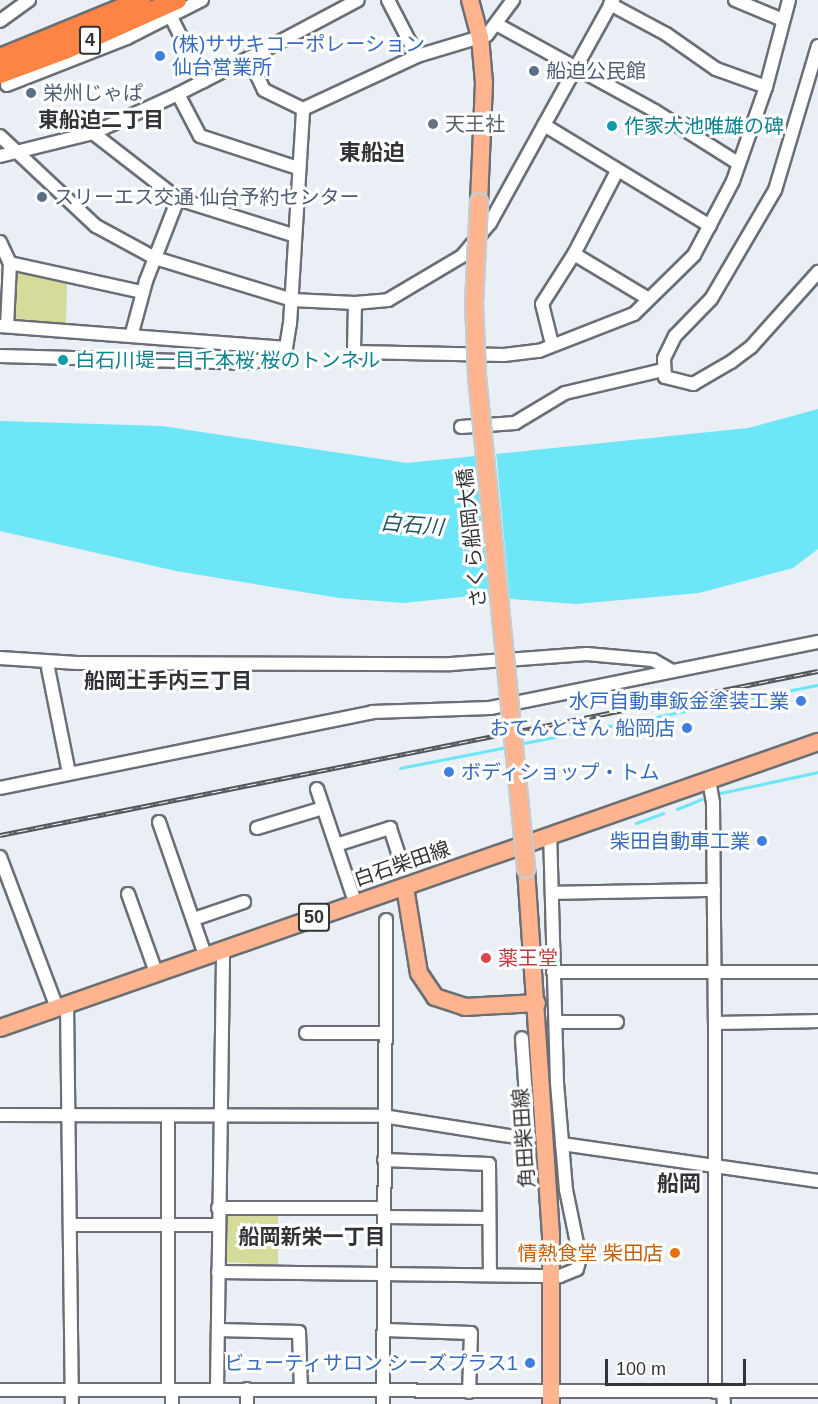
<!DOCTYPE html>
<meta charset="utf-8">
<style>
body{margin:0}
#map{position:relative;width:818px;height:1404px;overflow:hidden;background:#eaeff6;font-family:Helvetica,"Noto Sans JP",sans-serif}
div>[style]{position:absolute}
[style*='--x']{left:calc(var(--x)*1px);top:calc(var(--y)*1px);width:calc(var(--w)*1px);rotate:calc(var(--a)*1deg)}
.green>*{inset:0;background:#d4db9b}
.water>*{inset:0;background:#6de6f7}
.pier>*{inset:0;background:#eaeff6}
.stream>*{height:3px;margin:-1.5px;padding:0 1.5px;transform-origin:1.5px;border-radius:1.5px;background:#6de6f7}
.roads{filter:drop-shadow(2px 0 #6a6f75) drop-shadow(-2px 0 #6a6f75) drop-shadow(0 2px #6a6f75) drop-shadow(0 -2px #6a6f75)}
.minor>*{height:12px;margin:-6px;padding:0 6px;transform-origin:6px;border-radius:6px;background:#fff}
.major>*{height:16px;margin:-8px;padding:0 8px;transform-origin:8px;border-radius:8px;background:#feb58f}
.highway>*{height:18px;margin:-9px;padding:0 9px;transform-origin:9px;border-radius:9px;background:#fd8444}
.rail>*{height:5px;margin-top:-2.5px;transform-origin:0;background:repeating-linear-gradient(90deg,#fff 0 9px,#525458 0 18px);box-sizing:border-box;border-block:2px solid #525458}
.bridges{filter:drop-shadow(2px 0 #c9cacb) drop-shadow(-2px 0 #c9cacb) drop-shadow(0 2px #c9cacb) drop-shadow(0 -2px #c9cacb)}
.major-bridge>*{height:16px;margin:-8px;padding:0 8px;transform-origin:8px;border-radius:8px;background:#feb58f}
.dots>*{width:16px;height:16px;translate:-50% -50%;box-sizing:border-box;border:3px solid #fff;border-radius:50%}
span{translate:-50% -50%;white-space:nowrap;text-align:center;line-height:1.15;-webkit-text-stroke:6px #fff;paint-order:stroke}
.shield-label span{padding:2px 4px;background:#fff;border:2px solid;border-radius:4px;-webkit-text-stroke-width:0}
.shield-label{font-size:18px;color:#313336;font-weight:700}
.shop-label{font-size:20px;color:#366cbe}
.left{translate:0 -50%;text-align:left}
.right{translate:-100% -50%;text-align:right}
.service-label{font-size:20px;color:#4e5e75}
.worship-label{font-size:20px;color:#5b616d}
.culture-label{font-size:20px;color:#0d838f}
.street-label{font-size:20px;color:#313336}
.health-label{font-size:20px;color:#be3a42}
.food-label{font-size:20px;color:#c56008}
.neighbourhood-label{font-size:21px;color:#313336;font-weight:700}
.water-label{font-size:21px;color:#22575e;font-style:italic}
.quarter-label{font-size:22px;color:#313336;font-weight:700}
.scale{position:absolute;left:605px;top:1359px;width:141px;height:27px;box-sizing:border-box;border:3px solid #313336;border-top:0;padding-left:8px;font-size:18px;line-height:21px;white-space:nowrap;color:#313336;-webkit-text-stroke:4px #fff;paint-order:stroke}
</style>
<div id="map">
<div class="green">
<div style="clip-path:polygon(19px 272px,67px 283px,66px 324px,12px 318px,13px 276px)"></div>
<div style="clip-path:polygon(228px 1213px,278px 1214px,278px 1265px,222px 1262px,222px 1217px)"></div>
</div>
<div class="water">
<div style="clip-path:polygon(818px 409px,818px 549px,793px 568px,699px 593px,576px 604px,470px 596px,404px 603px,339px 598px,176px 571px,0 531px,0 421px,162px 426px,407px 463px,748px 428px)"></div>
</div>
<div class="pier">
<div style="clip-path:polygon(496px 452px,510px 602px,491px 601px,481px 509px,477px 454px)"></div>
</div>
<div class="stream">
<div style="--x:757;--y:648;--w:35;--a:-12"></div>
<div style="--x:717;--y:655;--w:30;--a:-9"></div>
<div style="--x:681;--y:662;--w:28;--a:-10"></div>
<div style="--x:519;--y:744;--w:305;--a:-11.2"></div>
<div style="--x:400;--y:768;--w:109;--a:-11.1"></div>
<div style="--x:720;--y:793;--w:100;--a:-12.1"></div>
<div style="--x:677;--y:809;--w:27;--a:-22"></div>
<div style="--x:636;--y:823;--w:29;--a:-20"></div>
</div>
<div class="roads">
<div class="minor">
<div style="--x:735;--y:0;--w:52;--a:22.6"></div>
<div style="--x:610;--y:4;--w:64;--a:28.2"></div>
<div style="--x:666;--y:34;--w:61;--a:35"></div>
<div style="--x:716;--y:69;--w:53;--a:19.8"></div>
<div style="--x:171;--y:17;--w:72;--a:63.4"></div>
<div style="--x:0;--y:21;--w:36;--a:-36"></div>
<div style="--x:498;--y:25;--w:179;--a:28.7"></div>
<div style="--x:655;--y:111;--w:98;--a:32.1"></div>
<div style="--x:818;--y:46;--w:150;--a:106.6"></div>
<div style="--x:775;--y:190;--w:126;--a:120.4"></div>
<div style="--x:711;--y:299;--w:52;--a:134.2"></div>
<div style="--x:675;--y:336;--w:25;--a:116"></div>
<div style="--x:664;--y:359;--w:18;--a:87"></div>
<div style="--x:665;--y:377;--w:29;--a:14"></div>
<div style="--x:693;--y:384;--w:44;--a:-30.1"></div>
<div style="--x:731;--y:362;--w:25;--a:-37"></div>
<div style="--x:751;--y:347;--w:101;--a:-48.2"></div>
<div style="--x:417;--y:56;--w:73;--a:-16.7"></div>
<div style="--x:487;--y:35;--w:44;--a:-53.4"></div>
<div style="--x:249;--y:58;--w:123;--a:-28"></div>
<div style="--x:7;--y:85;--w:129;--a:-21.4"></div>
<div style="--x:127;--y:38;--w:84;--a:-26.9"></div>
<div style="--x:178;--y:94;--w:80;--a:-26.9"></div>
<div style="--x:249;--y:58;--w:35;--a:65"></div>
<div style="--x:264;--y:90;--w:43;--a:26"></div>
<div style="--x:544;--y:125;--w:194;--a:31.3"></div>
<div style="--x:93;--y:133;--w:94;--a:-24.6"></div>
<div style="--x:178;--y:94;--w:47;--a:62.4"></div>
<div style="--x:200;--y:136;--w:103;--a:18.1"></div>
<div style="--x:0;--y:136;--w:132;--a:43.2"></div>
<div style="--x:96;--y:226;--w:67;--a:28.5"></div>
<div style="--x:155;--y:258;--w:143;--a:17"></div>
<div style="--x:292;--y:300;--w:63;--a:2.7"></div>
<div style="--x:355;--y:303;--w:33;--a:-5"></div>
<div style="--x:388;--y:300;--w:86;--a:-30.7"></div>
<div style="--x:462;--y:256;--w:43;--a:-49.7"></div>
<div style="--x:490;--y:223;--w:255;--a:-61.1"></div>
<div style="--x:0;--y:156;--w:96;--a:-13.9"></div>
<div style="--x:93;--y:133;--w:108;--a:37.8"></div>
<div style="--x:178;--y:199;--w:121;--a:17.4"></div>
<div style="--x:0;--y:242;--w:23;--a:65"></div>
<div style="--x:10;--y:263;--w:63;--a:92.7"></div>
<div style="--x:574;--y:254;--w:87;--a:31"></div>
<div style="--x:10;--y:263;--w:135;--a:12.4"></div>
<div style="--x:355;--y:303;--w:49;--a:91.2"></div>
<div style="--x:354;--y:352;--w:150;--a:1.1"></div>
<div style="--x:504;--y:355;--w:35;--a:-7"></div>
<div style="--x:539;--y:351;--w:102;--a:-21.3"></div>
<div style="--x:634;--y:314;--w:84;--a:-44.5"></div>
<div style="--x:694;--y:255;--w:84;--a:-62.2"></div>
<div style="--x:733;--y:181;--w:100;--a:-70.7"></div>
<div style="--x:766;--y:87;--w:90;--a:-75.2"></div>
<div style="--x:0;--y:326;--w:287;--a:4.4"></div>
<div style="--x:132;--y:333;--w:54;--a:-74.9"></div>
<div style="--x:146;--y:281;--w:88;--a:-68.7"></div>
<div style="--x:552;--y:344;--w:41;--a:-104"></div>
<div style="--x:542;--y:304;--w:59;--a:-57.4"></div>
<div style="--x:574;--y:254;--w:93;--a:-62.6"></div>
<div style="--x:0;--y:356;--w:245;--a:1.6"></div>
<div style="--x:245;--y:363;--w:34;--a:-10"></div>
<div style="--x:278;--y:357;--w:12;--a:-48"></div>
<div style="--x:286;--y:348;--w:24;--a:-81"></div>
<div style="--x:290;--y:324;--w:215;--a:-86.5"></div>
<div style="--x:303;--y:109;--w:126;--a:-24.9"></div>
<div style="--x:417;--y:56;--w:63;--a:-117.4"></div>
<div style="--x:461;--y:427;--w:54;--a:-4.2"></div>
<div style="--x:515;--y:423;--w:58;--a:-31"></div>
<div style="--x:565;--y:393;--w:101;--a:-13.2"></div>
<div style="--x:0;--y:658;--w:77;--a:3.7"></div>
<div style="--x:77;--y:663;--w:374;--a:0.2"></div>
<div style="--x:451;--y:664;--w:136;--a:-4.2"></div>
<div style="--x:587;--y:654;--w:66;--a:5.2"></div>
<div style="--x:653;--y:660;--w:20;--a:30"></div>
<div style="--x:48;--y:668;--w:107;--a:78.7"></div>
<div style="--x:709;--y:780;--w:23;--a:80"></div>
<div style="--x:713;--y:803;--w:220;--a:89.5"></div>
<div style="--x:715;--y:1023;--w:369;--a:90"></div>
<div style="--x:0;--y:788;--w:380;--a:-11.5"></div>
<div style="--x:372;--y:712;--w:118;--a:-1.9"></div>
<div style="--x:490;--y:708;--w:335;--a:-11.4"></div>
<div style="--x:317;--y:789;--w:119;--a:71.4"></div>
<div style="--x:159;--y:822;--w:141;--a:70.9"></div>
<div style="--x:257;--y:828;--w:69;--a:-16.9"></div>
<div style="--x:336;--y:845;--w:57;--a:-17.5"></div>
<div style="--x:390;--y:828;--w:28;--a:72"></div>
<div style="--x:0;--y:857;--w:161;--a:69.3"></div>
<div style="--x:552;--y:893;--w:162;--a:-1.1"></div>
<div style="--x:128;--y:894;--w:83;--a:70.3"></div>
<div style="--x:194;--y:919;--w:53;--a:-18.8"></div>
<div style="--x:553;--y:972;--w:265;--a:0"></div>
<div style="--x:67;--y:1004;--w:400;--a:89.3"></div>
<div style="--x:556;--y:1022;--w:61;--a:0"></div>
<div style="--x:715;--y:1023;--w:103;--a:-1.1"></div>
<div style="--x:306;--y:1033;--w:78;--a:0"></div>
<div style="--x:0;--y:1115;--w:383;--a:0.1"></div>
<div style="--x:383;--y:1116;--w:148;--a:9"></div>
<div style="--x:529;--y:1139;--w:101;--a:-94"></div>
<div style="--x:168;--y:1116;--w:274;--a:90"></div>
<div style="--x:562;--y:1144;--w:259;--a:8.2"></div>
<div style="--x:384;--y:1160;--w:105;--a:2.2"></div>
<div style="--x:489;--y:1164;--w:110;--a:89.5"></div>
<div style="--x:218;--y:1208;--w:166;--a:0"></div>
<div style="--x:384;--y:1217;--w:104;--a:0.6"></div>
<div style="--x:71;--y:1225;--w:146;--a:0"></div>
<div style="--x:218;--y:1272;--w:342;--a:0.7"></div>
<div style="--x:560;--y:1276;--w:18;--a:-22"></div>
<div style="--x:577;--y:1269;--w:11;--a:-75"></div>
<div style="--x:580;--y:1258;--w:69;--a:-101.6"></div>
<div style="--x:566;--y:1190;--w:108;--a:-94.8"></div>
<div style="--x:557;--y:1082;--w:247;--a:-91.6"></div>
<div style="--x:218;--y:1330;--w:81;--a:1.4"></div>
<div style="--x:299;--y:1332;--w:58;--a:88"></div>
<div style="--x:385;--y:1330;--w:86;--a:2"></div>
<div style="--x:471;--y:1333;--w:59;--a:91.9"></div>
<div style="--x:217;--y:1389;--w:440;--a:-89.2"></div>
<div style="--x:247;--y:1389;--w:15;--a:90"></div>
<div style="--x:0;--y:1390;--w:818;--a:0.07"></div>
<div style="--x:172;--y:1390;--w:14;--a:90"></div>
<div style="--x:723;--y:1391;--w:13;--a:86"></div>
<div style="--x:383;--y:1404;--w:484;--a:-89.6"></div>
</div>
<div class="major">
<div style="--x:470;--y:0;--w:38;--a:75"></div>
<div style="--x:480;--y:37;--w:46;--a:85"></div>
<div style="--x:484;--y:83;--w:119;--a:92.4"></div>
<div style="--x:526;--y:869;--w:366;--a:86.1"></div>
<div style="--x:551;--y:1234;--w:170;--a:90"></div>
<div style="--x:405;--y:887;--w:87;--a:80.8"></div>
<div style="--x:419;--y:973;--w:29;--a:56"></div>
<div style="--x:435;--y:997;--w:32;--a:18"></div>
<div style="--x:465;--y:1007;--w:72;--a:-3.2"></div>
<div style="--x:0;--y:1028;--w:867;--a:-19.27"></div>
</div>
<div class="highway">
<div style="--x:0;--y:58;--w:153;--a:-22.2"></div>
<div style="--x:0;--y:74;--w:69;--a:-20.3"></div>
<div style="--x:65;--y:50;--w:123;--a:-24.1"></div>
</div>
</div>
<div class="rail">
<div style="--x:0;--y:835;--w:834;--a:-11.34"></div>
</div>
<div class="bridges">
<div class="major-bridge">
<div style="--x:479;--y:202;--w:101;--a:92.8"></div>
<div style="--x:474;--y:303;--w:73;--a:87.6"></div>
<div style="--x:477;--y:376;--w:495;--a:84.3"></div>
</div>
</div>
<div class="dots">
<div style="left:160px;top:56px;background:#3f7fe0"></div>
<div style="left:534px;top:71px;background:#5c6f8a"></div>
<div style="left:31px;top:93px;background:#5c6f8a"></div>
<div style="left:433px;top:124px;background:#6b7280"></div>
<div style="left:612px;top:126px;background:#0f9aa8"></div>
<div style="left:42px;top:197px;background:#5c6f8a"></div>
<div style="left:63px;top:360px;background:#0f9aa8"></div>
<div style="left:801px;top:701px;background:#3f7fe0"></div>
<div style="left:687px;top:728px;background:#3f7fe0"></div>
<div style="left:449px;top:772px;background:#3f7fe0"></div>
<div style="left:762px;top:841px;background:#3f7fe0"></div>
<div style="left:486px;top:958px;background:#e0444e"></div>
<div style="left:675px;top:1253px;background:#e8710a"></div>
<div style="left:530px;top:1363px;background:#3f7fe0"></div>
</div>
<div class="shield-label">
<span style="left:90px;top:40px">4</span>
<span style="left:314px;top:917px">50</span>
</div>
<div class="shop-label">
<span class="left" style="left:172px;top:56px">(株)ササキコーポレーション<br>仙台営業所</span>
<span class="right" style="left:789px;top:701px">水戸自動車鈑金塗装工業</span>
<span class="right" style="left:675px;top:728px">おてんとさん 船岡店</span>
<span class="left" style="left:461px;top:772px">ボディショップ・トム</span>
<span class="right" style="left:750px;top:841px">柴田自動車工業</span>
<span class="right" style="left:518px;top:1363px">ビューティサロン シーズプラス1</span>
</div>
<div class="service-label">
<span class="left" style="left:546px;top:71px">船迫公民館</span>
<span class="left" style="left:43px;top:93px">栄州じゃぱ</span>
<span class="left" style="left:54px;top:197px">スリーエス交通 仙台予約センター</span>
</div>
<div class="worship-label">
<span class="left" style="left:445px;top:124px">天王社</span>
</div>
<div class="culture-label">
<span class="left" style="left:624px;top:126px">作家大池唯雄の碑</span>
<span class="left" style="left:75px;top:360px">白石川堤一目千本桜 桜のトンネル</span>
</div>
<div class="street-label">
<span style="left:472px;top:538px;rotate:-96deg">さくら船岡大橋</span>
<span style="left:402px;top:864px;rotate:-19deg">白石柴田線</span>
<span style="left:524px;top:1138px;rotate:-94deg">角田柴田線</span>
</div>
<div class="health-label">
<span class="left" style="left:498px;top:958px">薬王堂</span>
</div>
<div class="food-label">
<span class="right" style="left:663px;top:1253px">情熱食堂 柴田店</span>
</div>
<div class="neighbourhood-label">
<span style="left:101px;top:120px">東船迫二丁目</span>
<span style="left:168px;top:681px">船岡土手内三丁目</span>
<span style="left:312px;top:1237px">船岡新栄一丁目</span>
</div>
<div class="water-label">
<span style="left:412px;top:525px;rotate:5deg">白石川</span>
</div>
<div class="quarter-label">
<span style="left:372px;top:153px">東船迫</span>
<span style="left:679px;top:1184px">船岡</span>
</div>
<div class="scale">100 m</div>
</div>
